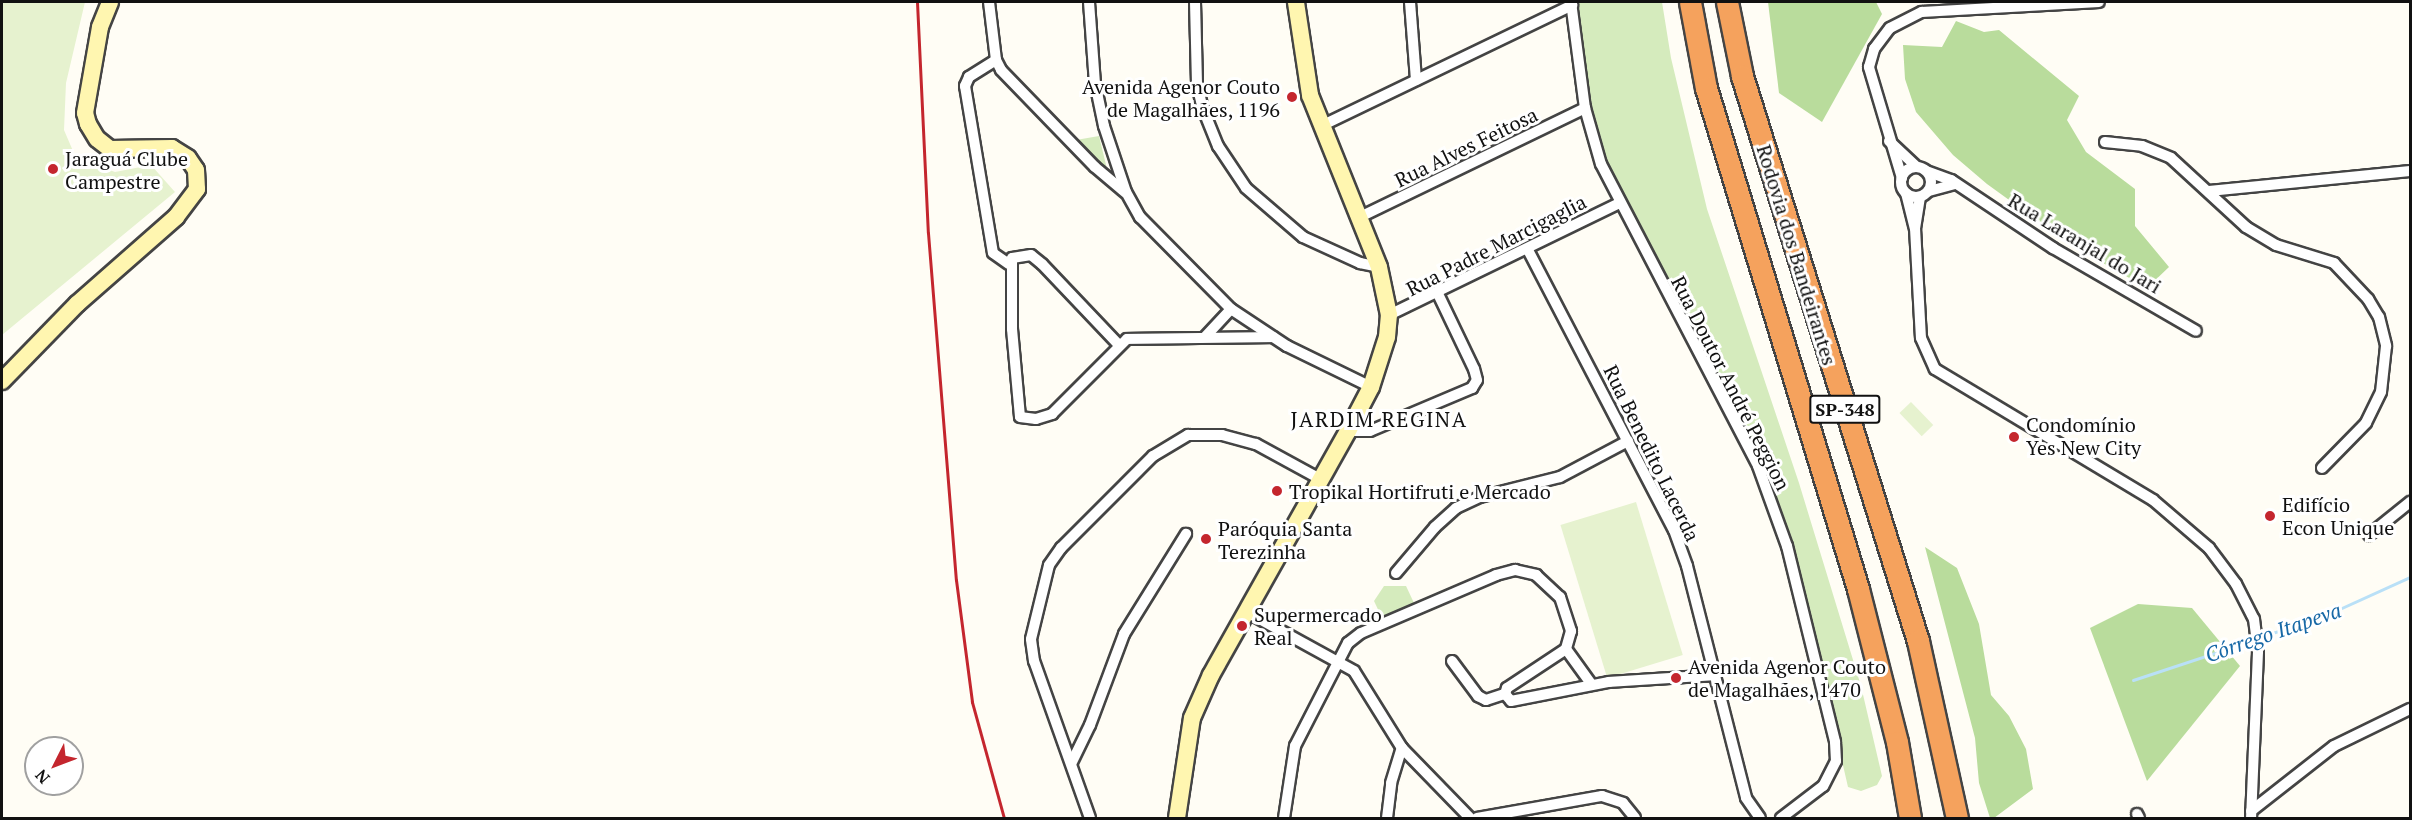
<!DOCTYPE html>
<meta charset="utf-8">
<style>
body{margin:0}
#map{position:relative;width:2412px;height:820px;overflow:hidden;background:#fffdf5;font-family:"PT Serif",serif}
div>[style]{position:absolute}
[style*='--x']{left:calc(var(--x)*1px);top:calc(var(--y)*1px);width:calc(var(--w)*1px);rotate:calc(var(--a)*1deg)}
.green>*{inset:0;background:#d5ebbd}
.forest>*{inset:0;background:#b9dc9c}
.pitch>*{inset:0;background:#e6f2cf;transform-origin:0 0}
.stream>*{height:3px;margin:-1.5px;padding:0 1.5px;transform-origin:1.5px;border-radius:1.5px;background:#b9e0f7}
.roads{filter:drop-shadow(2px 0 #444) drop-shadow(-2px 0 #444) drop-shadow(0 2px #444) drop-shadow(0 -2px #444)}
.street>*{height:10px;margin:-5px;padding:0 5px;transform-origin:5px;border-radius:5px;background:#fff}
.street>.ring{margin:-5px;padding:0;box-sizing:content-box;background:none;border:10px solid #fff;border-radius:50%}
.secondary>*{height:16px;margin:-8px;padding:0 8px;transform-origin:8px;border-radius:8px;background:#fff6b0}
.highway>*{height:21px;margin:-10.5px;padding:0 10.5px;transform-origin:10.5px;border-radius:10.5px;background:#f5a25d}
.rail>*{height:3px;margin:-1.5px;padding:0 1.5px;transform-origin:1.5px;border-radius:1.5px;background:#c4262e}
.dots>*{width:16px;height:16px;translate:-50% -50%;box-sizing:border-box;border:3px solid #fff;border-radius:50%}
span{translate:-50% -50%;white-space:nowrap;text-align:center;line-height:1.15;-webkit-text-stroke:6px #fff;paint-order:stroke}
.shield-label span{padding:2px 4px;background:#fff;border:2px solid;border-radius:4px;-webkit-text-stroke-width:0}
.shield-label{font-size:18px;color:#111;font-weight:700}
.poi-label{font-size:20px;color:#111}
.right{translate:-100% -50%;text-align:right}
.left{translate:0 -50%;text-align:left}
.street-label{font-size:20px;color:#111}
.neighbourhood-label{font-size:21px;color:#111;letter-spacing:1.5px}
.water-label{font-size:21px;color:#1768a6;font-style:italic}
.frame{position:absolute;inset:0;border:3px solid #111;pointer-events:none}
.north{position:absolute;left:24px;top:736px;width:60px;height:60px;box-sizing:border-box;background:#fff;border:2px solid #a0a0a0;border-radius:50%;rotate:228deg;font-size:16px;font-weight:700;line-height:24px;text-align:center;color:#111}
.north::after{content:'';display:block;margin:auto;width:21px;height:27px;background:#c4262e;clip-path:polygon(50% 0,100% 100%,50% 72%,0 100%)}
</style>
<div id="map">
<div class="green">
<div style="clip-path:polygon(1576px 2px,1662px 2px,1671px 58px,1707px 209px,1799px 483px,1861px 686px,1882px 776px,1877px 785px,1861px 791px,1848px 787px,1792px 544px,1779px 507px,1760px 463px,1605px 162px,1590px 107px)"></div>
<div style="clip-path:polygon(1099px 136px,1107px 169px,1076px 140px)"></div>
<div style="clip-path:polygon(1384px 586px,1406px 586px,1414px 603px,1382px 618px,1374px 601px)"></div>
</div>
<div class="forest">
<div style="clip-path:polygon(1768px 2px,1876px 2px,1882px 14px,1822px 122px,1779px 93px)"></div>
<div style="clip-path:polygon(1956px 21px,1984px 32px,1999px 30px,2079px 96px,2067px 120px,2086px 152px,2135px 189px,2135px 226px,2169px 267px,2147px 288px,2073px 246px,1987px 184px,1953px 155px,1916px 112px,1905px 79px,1903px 45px,1942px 47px)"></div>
<div style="clip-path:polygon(1925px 547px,1957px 568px,1979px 624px,1991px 695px,2009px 716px,2026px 749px,2033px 789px,1994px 818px,1990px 818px,1979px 783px,1975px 738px)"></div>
<div style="clip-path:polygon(2138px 604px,2192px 608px,2240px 666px,2147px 781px,2090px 628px)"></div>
</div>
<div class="pitch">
<div style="clip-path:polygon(2px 2px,85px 2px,66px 83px,64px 130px,76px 158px,115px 172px,151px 165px,175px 192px,2px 335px)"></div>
<div style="left:1911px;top:402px;width:32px;height:16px;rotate:46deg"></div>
<div style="left:1636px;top:502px;width:160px;height:79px;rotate:73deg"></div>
</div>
<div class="stream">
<div style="--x:2260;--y:637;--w:67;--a:-18.2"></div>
<div style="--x:2324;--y:616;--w:94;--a:-24.4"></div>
<div style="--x:2133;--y:680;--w:127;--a:-18.3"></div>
</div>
<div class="roads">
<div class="street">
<div style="--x:989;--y:2;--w:58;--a:83.1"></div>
<div style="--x:996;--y:60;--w:11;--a:63"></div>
<div style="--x:1001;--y:70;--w:135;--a:45.9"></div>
<div style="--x:1095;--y:167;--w:39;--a:40"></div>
<div style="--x:1089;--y:2;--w:81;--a:85.8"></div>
<div style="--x:1095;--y:83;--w:44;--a:78.2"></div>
<div style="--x:1104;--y:126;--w:70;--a:71.6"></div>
<div style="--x:1126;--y:192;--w:29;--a:61"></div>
<div style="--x:1140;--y:217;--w:129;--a:45.3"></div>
<div style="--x:1231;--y:309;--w:67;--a:33.5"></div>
<div style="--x:1287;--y:346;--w:93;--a:26"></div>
<div style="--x:1195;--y:2;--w:83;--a:88.6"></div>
<div style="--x:1197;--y:85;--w:25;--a:76"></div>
<div style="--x:1203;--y:109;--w:40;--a:68"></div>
<div style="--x:1218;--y:146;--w:50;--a:56.3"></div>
<div style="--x:1246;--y:188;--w:75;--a:40.7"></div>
<div style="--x:1303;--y:237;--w:63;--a:24.5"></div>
<div style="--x:1360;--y:263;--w:19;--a:12"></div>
<div style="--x:1410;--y:2;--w:78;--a:85.6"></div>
<div style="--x:1571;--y:2;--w:107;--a:82.5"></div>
<div style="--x:1585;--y:108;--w:58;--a:74.1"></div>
<div style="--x:1601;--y:164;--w:340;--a:62.5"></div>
<div style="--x:1758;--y:466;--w:85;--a:70.1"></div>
<div style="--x:1787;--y:546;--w:202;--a:76.2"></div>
<div style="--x:1835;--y:742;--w:19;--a:87"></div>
<div style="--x:1836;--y:761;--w:28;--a:117"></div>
<div style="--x:1823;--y:786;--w:53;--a:142.7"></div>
<div style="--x:996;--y:60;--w:32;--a:148"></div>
<div style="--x:969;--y:77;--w:10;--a:114"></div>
<div style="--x:965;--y:86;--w:169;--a:80.5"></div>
<div style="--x:993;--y:253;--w:19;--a:35"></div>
<div style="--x:1321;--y:126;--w:279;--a:-25.7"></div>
<div style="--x:1889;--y:141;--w:38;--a:43"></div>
<div style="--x:2105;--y:142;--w:37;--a:6"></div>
<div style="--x:2142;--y:146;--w:31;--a:22"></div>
<div style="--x:2171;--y:158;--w:102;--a:42.6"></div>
<div style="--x:2246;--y:227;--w:35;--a:31"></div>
<div style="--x:2276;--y:245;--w:61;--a:17.2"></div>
<div style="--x:2334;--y:263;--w:50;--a:46.6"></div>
<div style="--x:2368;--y:299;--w:21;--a:59"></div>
<div style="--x:2379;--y:317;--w:30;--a:76"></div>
<div style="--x:2386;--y:346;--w:46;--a:96.2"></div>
<div style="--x:2381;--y:392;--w:34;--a:116"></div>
<div style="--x:2366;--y:423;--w:63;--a:134.4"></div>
<div class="ring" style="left:1901px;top:167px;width:20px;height:20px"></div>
<div style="--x:1926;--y:171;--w:27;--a:20"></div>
<div style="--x:1951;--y:180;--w:123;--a:33.7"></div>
<div style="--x:2053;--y:248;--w:165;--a:30.1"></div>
<div style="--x:1902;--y:178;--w:116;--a:-106.6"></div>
<div style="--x:1869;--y:67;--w:19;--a:-74"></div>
<div style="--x:1874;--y:49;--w:26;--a:-53"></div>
<div style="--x:1890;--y:28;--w:36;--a:-27"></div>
<div style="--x:1922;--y:12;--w:177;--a:-3.2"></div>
<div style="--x:1929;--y:191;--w:28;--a:-15"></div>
<div style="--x:2209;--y:191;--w:202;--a:-5.7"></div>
<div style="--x:1906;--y:193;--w:36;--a:76"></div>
<div style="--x:1920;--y:197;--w:31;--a:99"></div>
<div style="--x:1915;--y:228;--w:110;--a:86.9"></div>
<div style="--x:1921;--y:338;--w:34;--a:66"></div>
<div style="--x:1935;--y:369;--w:254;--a:31"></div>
<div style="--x:2153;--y:500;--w:74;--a:40.6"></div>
<div style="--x:2209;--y:548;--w:45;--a:53.1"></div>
<div style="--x:2236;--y:584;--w:39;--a:63"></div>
<div style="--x:2254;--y:619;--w:33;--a:83"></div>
<div style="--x:2258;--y:652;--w:166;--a:92.4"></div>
<div style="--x:1362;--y:216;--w:248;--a:-25.8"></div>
<div style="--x:1528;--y:250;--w:316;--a:62.5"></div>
<div style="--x:1674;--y:530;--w:38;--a:70"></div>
<div style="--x:1687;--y:566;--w:239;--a:75.7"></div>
<div style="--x:1746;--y:798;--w:24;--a:55"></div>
<div style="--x:1389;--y:315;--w:254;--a:-25.9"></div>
<div style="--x:1205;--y:337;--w:38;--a:-47"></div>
<div style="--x:1118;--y:344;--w:110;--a:-133.5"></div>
<div style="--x:1042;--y:264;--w:14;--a:-141"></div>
<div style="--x:1031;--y:255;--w:19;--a:171"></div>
<div style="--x:1012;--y:258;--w:71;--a:90"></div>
<div style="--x:1012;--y:329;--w:88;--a:84.8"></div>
<div style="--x:1020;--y:417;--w:16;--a:7"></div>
<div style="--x:1036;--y:419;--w:17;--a:-17"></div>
<div style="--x:1052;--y:414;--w:106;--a:-45"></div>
<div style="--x:1127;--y:339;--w:146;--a:-0.8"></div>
<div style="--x:1348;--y:431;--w:22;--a:0"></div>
<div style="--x:1370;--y:431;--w:111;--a:-22.9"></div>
<div style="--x:1472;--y:388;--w:9;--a:-58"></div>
<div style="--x:1477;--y:380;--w:11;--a:-105"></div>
<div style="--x:1474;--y:369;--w:83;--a:-115.6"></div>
<div style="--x:2369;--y:535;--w:53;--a:-38.8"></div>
<div style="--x:1396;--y:573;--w:60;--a:-49.7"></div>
<div style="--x:1435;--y:527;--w:28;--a:-42"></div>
<div style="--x:1456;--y:508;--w:26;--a:-25"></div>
<div style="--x:1480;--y:497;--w:82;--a:-14"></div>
<div style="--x:1560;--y:477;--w:77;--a:-27.9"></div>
<div style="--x:1245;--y:611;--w:124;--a:28.8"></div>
<div style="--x:1354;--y:671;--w:91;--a:58.1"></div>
<div style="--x:1402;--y:748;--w:98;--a:45.8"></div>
<div style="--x:1566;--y:649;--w:44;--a:54.2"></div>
<div style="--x:1452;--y:661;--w:44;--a:53.4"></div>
<div style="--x:1478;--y:696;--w:9;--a:27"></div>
<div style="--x:1486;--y:700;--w:20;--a:-18"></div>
<div style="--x:1072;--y:762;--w:41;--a:-64.1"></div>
<div style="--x:1090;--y:725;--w:97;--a:-69.5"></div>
<div style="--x:1124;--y:634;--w:118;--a:-58.2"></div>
<div style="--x:2251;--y:811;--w:105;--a:-38.1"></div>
<div style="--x:2334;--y:746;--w:85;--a:-26"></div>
<div style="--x:2137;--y:814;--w:4;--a:63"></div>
<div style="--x:1090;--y:818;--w:167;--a:-109.6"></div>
<div style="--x:1034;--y:661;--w:22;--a:-98"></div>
<div style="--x:1031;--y:639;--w:76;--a:-76.3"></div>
<div style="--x:1049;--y:565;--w:21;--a:-55"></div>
<div style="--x:1061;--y:548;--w:130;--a:-45"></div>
<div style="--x:1153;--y:456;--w:41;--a:-31"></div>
<div style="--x:1188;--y:435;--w:34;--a:0"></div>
<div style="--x:1222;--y:435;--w:35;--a:15"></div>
<div style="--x:1256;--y:444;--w:73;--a:28.7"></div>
<div style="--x:1284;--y:818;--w:73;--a:-81.3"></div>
<div style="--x:1295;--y:746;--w:116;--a:-62.8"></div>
<div style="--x:1348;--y:643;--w:16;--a:-38"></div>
<div style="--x:1361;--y:633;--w:147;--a:-23.2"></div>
<div style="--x:1496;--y:575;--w:20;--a:-15"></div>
<div style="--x:1515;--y:570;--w:22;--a:13"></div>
<div style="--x:1536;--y:575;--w:33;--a:43"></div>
<div style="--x:1560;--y:597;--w:36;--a:72"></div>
<div style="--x:1571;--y:631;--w:19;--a:106"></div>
<div style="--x:1566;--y:649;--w:71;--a:146.5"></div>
<div style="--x:1507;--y:688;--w:6;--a:108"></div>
<div style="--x:1505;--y:694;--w:9;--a:49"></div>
<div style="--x:1511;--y:701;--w:100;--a:-11"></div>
<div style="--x:1609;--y:682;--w:107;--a:-3.7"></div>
<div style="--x:1387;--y:818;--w:35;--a:-83"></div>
<div style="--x:1391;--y:783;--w:37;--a:-73"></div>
<div style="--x:1477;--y:818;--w:127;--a:-10"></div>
<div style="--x:1602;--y:796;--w:22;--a:18"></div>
<div style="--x:1623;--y:803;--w:19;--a:51"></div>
</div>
<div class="secondary">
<div style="--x:2;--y:381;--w:107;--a:-45.8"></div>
<div style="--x:77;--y:304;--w:132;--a:-41.3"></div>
<div style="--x:176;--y:217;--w:35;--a:-53"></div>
<div style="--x:197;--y:189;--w:19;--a:-93"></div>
<div style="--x:196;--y:170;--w:14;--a:-124"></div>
<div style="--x:188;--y:158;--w:19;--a:-148"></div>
<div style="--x:172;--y:148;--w:62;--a:179.1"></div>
<div style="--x:110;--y:149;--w:16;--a:-142"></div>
<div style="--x:97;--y:139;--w:17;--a:-121"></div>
<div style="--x:88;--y:124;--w:11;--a:-105"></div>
<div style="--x:85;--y:113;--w:87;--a:-80.1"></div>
<div style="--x:100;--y:27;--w:27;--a:-68"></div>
<div style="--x:1177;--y:818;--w:101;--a:-81.5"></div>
<div style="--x:1192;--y:718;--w:47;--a:-66.2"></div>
<div style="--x:1211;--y:675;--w:280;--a:-60.7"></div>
<div style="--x:1348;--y:431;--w:50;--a:-62.4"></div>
<div style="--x:1371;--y:387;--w:52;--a:-72.3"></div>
<div style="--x:1387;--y:337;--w:22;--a:-85"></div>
<div style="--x:1389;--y:315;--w:49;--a:-101.8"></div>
<div style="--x:1379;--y:267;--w:185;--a:-111.9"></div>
<div style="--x:1310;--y:95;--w:94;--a:-98.6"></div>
</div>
<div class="highway">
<div style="--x:1690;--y:2;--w:87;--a:79.5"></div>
<div style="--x:1706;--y:88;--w:524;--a:73.12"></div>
<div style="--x:1858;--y:589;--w:158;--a:75.7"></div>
<div style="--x:1897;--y:742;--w:77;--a:80.3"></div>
<div style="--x:1727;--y:2;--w:76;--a:78.5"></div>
<div style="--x:1742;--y:76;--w:592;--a:72.7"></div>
<div style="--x:1918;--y:641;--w:181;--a:77.6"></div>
</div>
</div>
<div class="rail">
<div style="--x:917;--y:2;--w:231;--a:87.3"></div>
<div style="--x:928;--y:233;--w:348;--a:85.4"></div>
<div style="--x:956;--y:580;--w:123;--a:82.5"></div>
<div style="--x:972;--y:702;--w:120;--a:74.6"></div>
</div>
<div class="dots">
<div style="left:1292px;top:97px;background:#c4262e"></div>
<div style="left:53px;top:169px;background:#c4262e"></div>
<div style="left:2014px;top:437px;background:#c4262e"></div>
<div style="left:1277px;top:491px;background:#c4262e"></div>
<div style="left:2270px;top:516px;background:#c4262e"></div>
<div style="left:1206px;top:539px;background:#c4262e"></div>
<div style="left:1242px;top:626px;background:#c4262e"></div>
<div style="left:1676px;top:678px;background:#c4262e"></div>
</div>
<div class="shield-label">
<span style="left:1845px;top:409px">SP-348</span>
</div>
<div class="poi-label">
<span class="right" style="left:1280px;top:98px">Avenida Agenor Couto<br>de Magalhães, 1196</span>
<span class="left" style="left:65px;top:170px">Jaraguá Clube<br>Campestre</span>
<span class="left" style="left:2026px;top:436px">Condomínio<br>Yes New City</span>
<span class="left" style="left:1289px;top:491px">Tropikal Hortifruti e Mercado</span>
<span class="left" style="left:2282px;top:516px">Edifício<br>Econ Unique</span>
<span class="left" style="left:1218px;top:540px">Paróquia Santa<br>Terezinha</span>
<span class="left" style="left:1254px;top:626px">Supermercado<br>Real</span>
<span class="left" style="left:1688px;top:678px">Avenida Agenor Couto<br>de Magalhães, 1470</span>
</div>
<div class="street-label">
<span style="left:1466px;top:147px;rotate:-26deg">Rua Alves Feitosa</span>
<span style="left:2085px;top:243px;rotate:31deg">Rua Laranjal do Jari</span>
<span style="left:1496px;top:245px;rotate:-27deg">Rua Padre Marcigaglia</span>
<span style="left:1797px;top:255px;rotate:73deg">Rodovia dos Bandeirantes</span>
<span style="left:1731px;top:383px;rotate:63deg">Rua Doutor André Peggion</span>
<span style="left:1652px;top:453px;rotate:64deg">Rua Benedito Lacerda</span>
</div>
<div class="neighbourhood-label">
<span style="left:1379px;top:419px">JARDIM REGINA</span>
</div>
<div class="water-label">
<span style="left:2273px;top:632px;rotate:-19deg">Córrego Itapeva</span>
</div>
<div class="frame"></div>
<div class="north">N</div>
</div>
